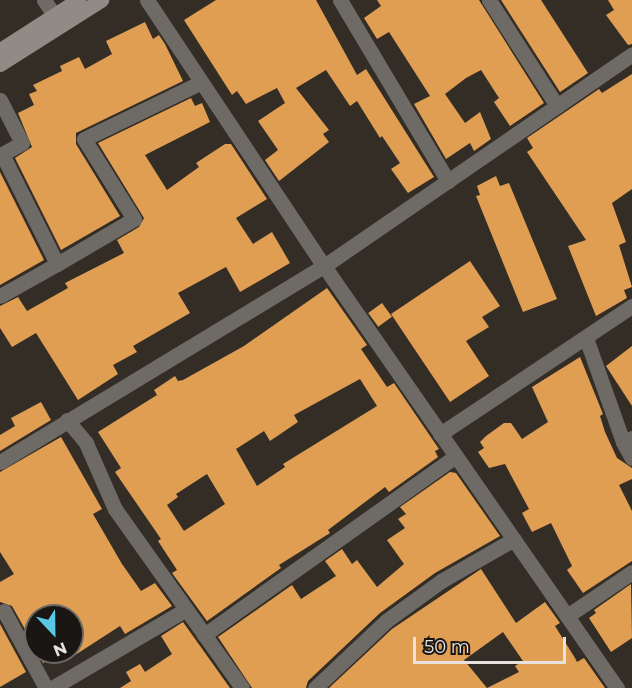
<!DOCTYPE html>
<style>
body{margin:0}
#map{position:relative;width:632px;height:688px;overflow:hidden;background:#342d26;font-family:Montserrat,sans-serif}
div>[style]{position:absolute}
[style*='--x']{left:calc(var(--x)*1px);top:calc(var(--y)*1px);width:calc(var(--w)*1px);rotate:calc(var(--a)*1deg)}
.building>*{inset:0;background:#e09e53;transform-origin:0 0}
.street>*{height:15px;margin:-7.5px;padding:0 7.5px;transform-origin:7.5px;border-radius:7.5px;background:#6e6a66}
.secondary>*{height:15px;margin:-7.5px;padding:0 7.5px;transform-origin:7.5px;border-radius:7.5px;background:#918b85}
span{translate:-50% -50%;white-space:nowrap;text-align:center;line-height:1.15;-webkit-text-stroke:6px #191613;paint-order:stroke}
.north{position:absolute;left:24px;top:604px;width:60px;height:60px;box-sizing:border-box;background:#191613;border:2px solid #6b6864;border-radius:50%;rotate:158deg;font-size:16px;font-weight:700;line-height:24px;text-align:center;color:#e7e2de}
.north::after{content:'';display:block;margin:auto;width:21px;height:27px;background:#59c8e5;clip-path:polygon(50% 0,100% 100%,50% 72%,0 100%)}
.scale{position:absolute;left:413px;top:637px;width:153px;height:27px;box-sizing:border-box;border:3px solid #e7e2de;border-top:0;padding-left:8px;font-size:18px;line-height:21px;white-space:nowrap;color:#e7e2de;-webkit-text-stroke:4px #191613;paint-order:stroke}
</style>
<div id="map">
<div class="building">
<div style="clip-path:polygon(216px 0,316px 0,357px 75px,366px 69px,434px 177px,408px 193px,391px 169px,400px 163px,382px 136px,380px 138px,357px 101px,350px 106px,326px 70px,296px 88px,329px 130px,323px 134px,329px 142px,279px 181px,265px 160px,278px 150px,258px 121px,285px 103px,277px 88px,246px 104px,237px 91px,232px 95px,184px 20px)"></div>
<div style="clip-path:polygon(377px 0,479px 0,544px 103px,510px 126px,494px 102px,499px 98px,481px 70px,466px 78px,445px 94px,465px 123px,480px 112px,491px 139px,474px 151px,470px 143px,446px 159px,414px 104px,430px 96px,389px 32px,377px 39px,364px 18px,381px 6px)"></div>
<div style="clip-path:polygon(501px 0,541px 0,588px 73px,560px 92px)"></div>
<div style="clip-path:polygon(608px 0,632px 0,632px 44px,628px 45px,606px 15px,614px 10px)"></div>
<div style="clip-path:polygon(145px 22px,153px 39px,159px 35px,165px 44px,183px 81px,76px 133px,76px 144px,120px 216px,61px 250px,15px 158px,32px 147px,18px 113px,34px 105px,29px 94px,37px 91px,33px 85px,62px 71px,60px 66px,79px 57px,85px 69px,112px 54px,106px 41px)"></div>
<div style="clip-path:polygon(632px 74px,632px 189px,612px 203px,626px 242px,619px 245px,632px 287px,624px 290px,627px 298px,596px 316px,568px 246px,586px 240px,527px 152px,533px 148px,527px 138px,599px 89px,602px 93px)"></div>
<div style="clip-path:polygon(191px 98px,195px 106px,202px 103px,210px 122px,145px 155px,167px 190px,199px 167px,196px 163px,225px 144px,231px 144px,267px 199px,236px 218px,253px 244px,272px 232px,290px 263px,240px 292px,226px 267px,178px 293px,190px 313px,133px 346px,137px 352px,113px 365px,118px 374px,78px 400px,36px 333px,12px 347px,0 328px,0 306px,18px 297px,27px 311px,68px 288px,65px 283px,124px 253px,117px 240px,139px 227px,144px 218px,98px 143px)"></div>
<div style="clip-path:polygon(0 172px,44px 260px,0 285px)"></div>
<div style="clip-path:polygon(496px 176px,500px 186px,509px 183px,557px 299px,523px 312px,476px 196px,480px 195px,477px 186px)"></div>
<div style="clip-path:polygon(470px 261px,500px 306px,482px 317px,489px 327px,466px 341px,489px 376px,450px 402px,391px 314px)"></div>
<div style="clip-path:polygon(evenodd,327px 288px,367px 345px,361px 349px,387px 387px,394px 383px,439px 449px,435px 451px,438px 457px,389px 492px,385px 487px,328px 530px,330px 533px,279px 565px,281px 568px,207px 621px,172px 573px,177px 570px,158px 541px,161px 539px,115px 472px,121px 468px,98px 432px,157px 395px,154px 390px,175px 376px,178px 381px,183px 380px,244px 346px,327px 288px,360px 379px,377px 406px,283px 464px,285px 467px,257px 486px,236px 449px,264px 431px,270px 441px,298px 422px,294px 415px,360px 379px,327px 288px,207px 474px,225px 504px,184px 531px,167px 505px,178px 497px,176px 494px,207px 474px)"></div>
<div style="left:382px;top:303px;width:17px;height:17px;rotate:54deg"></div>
<div style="clip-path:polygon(632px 346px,632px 406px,606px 366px)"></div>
<div style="clip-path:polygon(580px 357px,603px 414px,600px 416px,605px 432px,617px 458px,632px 468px,632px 479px,619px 485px,632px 511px,632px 561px,583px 593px,567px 570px,572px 566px,551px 523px,532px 532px,522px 513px,529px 509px,505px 464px,489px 468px,478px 452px,484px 448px,480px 442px,486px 436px,504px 423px,511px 423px,522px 439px,548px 422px,532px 387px)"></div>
<div style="clip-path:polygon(41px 402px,51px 420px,0 451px,0 435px,15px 426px,11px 418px)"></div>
<div style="clip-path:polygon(61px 437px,102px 509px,93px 514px,122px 564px,141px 591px,155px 583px,172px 606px,125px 634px,120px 626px,72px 657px,72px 616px,62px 616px,58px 609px,46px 616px,36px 616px,36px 649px,12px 606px,0 602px,0 582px,14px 574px,0 552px,0 472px)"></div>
<div style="clip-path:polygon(450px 472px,456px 473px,500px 536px,435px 573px,380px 613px,308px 681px,306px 688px,252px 688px,218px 637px,292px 585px,301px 599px,336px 576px,325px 561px,342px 549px,352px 564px,357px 560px,377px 587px,404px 564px,387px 540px,405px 528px,398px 519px,406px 514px,400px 507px)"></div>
<div style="clip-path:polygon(evenodd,481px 569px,516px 623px,545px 602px,560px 623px,555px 626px,575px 658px,577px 662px,584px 658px,605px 688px,329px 688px,392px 629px,481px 569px,503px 632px,523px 661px,515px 666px,519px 672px,487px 688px,464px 660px,503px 632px)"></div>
<div style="clip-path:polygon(631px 584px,632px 638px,611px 652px,589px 618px,596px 613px,594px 610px)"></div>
<div style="clip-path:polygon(183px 622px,230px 688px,120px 688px,131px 681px,126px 672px,140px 664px,145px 672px,172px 654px,161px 636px)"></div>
<div style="clip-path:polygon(0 624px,26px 672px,0 687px)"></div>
<div style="clip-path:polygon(37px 652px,64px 652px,43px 663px)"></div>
</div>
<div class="street">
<div style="--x:44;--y:0;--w:30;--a:56"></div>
<div style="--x:147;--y:0;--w:320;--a:56.4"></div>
<div style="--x:324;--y:266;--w:514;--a:55.23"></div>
<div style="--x:340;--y:0;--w:211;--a:59.2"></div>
<div style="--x:489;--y:0;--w:126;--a:57.3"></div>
<div style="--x:0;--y:100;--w:48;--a:62.9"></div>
<div style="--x:22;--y:143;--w:23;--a:151"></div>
<div style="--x:2;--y:154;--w:123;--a:63.4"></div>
<div style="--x:57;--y:264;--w:65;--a:150.7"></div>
<div style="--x:57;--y:264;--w:89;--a:-30.3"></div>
<div style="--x:134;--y:219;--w:94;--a:-122"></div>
<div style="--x:84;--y:139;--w:129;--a:-25.8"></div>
<div style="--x:586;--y:338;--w:110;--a:70.4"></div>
<div style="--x:623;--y:442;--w:10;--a:-24"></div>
<div style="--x:67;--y:420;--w:30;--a:50"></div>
<div style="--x:86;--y:443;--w:72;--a:66.3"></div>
<div style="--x:115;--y:509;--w:219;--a:54.6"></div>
<div style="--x:440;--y:434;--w:231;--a:-33.7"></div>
<div style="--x:623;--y:442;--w:18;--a:61"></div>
<div style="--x:0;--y:462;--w:379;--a:-31.2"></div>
<div style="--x:324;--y:266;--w:374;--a:-34.5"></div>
<div style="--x:4;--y:611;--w:88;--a:61.4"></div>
<div style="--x:567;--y:616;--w:78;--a:-34.1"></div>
<div style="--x:204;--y:635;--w:309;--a:-35.4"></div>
<div style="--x:52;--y:688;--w:154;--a:-30.4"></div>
<div style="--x:315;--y:688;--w:98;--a:-43.3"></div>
<div style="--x:386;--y:621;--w:68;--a:-36"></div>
<div style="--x:441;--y:581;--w:84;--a:-29.9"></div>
</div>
<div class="secondary">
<div style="--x:0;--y:50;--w:93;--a:-32.7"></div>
<div style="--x:0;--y:64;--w:120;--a:-32.4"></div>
</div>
<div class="north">N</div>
<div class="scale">50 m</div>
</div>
